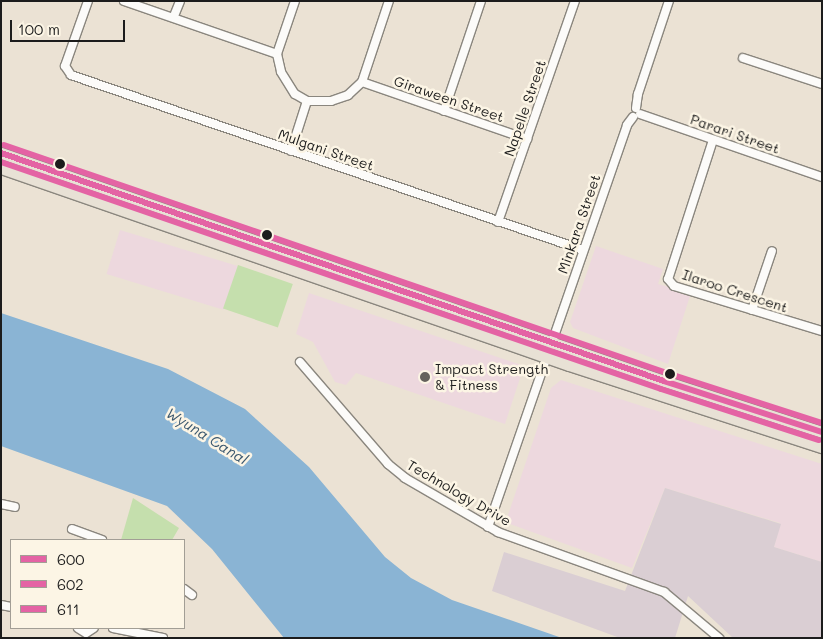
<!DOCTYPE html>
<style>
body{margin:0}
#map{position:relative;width:823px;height:639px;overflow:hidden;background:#ebe2d4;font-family:Mali,sans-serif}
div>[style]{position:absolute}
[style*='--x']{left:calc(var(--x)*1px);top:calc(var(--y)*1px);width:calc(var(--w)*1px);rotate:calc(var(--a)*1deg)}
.built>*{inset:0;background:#edd8de;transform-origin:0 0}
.industrial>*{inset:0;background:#daced3}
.green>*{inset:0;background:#c5dfad;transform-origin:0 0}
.water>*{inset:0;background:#8ab4d4}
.roads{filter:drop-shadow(1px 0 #8a867e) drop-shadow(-1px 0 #8a867e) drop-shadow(0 1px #8a867e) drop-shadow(0 -1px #8a867e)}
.minor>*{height:8px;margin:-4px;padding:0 4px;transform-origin:4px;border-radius:4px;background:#fcfbf9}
.highway>*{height:11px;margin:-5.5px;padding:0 5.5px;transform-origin:5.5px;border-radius:5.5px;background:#e8e1d5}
.bus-1>*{height:6px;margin:-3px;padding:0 3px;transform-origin:3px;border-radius:3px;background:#e463a4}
.bus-2>*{height:6px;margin:-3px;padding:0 3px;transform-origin:3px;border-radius:3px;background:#e463a4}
.bus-3>*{height:6px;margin:-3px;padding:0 3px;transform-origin:3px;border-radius:3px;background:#e463a4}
.dots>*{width:14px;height:14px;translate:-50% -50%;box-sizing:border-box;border:2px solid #fcf5e5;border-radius:50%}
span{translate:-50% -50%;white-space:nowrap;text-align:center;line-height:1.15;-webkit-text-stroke:5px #fcf5e5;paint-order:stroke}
.street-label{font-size:14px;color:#1c1c1c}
.poi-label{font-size:14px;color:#1c1c1c}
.left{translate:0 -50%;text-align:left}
.water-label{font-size:15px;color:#3b586f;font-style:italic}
.frame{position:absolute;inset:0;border:2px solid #1c1c1c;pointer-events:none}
.legend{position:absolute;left:10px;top:539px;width:175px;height:90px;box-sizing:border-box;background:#fcf5e5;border:1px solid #a29e95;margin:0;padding:6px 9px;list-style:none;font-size:15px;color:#1c1c1c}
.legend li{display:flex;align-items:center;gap:10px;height:25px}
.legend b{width:25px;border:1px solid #a29e95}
.scale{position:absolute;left:10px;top:20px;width:115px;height:22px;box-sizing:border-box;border:2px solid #1c1c1c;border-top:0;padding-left:6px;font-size:15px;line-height:18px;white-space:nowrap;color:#1c1c1c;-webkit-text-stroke:4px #fcf5e5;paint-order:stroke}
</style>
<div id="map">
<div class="built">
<div style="left:120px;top:230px;width:123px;height:46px;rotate:17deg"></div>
<div style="clip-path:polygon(596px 246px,663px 269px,658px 284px,691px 293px,668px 364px,573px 328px,570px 322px)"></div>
<div style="clip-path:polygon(309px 293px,524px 366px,505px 424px,356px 373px,346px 385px,335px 382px,313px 342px,296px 334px)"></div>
<div style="clip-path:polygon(561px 380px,822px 464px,822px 562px,774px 547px,780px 523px,665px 488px,632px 568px,510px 524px,507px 518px,551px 388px)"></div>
</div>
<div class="industrial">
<div style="clip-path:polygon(665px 488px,781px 524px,774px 547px,822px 562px,822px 638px,733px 638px,688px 596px,675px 638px,620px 638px,492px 591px,504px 552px,625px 591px)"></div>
</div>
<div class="green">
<div style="left:238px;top:265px;width:58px;height:46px;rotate:19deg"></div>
<div style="clip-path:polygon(133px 498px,179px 528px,172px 540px,121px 540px)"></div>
</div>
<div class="water">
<div style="clip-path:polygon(1px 313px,168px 369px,245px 409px,309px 467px,385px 557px,411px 578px,452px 600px,562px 638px,284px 638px,212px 549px,167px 506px,1px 446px)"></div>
</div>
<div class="roads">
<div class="minor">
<div style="--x:88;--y:1;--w:69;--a:109.5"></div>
<div style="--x:65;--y:66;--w:11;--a:56"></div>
<div style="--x:71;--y:75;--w:541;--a:18.87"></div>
<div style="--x:124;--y:1;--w:162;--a:19.1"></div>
<div style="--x:295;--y:1;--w:56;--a:108.8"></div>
<div style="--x:277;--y:54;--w:18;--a:77"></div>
<div style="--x:281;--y:72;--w:26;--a:58"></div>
<div style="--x:295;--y:94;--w:14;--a:30"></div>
<div style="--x:307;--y:101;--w:24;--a:0"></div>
<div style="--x:331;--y:101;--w:18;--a:-19"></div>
<div style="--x:348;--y:95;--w:19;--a:-43"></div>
<div style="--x:362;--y:82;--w:85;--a:-71.6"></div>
<div style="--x:174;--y:16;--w:16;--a:-68"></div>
<div style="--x:743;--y:58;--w:83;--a:18.2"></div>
<div style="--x:362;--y:82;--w:175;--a:19.1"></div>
<div style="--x:636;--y:108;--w:14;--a:-82"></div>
<div style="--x:638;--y:94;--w:98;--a:-71.6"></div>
<div style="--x:444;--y:111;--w:116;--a:-71.4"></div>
<div style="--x:640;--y:114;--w:193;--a:19.1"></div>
<div style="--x:713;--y:140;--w:146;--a:107.9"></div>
<div style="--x:668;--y:279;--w:9;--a:49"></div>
<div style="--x:674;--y:286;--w:155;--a:16.9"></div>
<div style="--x:291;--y:151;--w:52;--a:-72.3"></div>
<div style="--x:498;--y:222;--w:234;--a:-70.8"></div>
<div style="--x:752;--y:310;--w:62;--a:-71.3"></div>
<div style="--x:300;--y:362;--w:135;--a:49.2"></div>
<div style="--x:388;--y:464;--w:22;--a:39"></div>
<div style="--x:405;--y:478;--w:108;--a:30.1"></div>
<div style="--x:498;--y:532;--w:177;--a:19.9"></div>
<div style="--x:664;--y:592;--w:72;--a:39.9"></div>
<div style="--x:1;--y:504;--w:14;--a:12"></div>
<div style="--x:488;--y:527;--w:425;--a:-70.9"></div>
<div style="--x:627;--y:125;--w:10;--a:-53"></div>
<div style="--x:72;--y:529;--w:32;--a:20"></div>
<div style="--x:184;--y:589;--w:10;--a:37"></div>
<div style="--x:1;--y:605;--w:10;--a:11"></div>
<div style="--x:78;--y:628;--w:9;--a:32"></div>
<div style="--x:86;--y:633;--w:9;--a:-32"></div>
<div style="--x:113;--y:628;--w:51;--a:11.3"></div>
</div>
<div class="highway">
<div style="--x:1;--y:153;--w:701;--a:18.98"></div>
<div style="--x:664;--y:381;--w:166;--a:17.9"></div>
<div style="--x:1;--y:168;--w:601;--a:19.13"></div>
<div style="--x:569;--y:365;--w:266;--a:18"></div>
</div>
</div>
<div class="bus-1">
<div style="--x:1;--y:153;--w:701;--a:18.98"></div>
<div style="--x:664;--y:381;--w:166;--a:17.9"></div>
</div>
<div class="bus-2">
<div style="--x:1;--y:162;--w:698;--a:18.98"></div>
<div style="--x:661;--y:389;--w:166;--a:17.9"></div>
</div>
<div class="bus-3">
<div style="--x:4;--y:145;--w:701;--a:18.98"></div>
<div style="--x:667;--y:373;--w:163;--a:17.9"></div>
</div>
<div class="dots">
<div style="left:60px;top:164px;background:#1c1c1c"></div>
<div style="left:267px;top:235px;background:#1c1c1c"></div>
<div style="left:670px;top:374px;background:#1c1c1c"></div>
<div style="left:425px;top:377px;background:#64615c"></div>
</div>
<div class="street-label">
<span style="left:449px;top:99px;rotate:19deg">Giraween Street</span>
<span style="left:525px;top:108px;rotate:-71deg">Napelle Street</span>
<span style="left:735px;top:134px;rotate:19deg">Parari Street</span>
<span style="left:326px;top:150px;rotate:19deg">Mulgani Street</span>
<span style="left:579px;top:224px;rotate:-71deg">Minkara Street</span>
<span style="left:735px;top:291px;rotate:18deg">Ilaroo Crescent</span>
<span style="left:459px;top:493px;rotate:30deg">Technology Drive</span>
</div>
<div class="poi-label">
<span class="left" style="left:435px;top:377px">Impact Strength<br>&amp; Fitness</span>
</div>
<div class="water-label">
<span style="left:207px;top:436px;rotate:32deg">Wyuna Canal</span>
</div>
<div class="frame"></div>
<ul class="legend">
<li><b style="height:6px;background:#e463a4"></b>600</li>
<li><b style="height:6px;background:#e463a4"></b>602</li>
<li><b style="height:6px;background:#e463a4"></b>611</li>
</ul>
<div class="scale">100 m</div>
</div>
